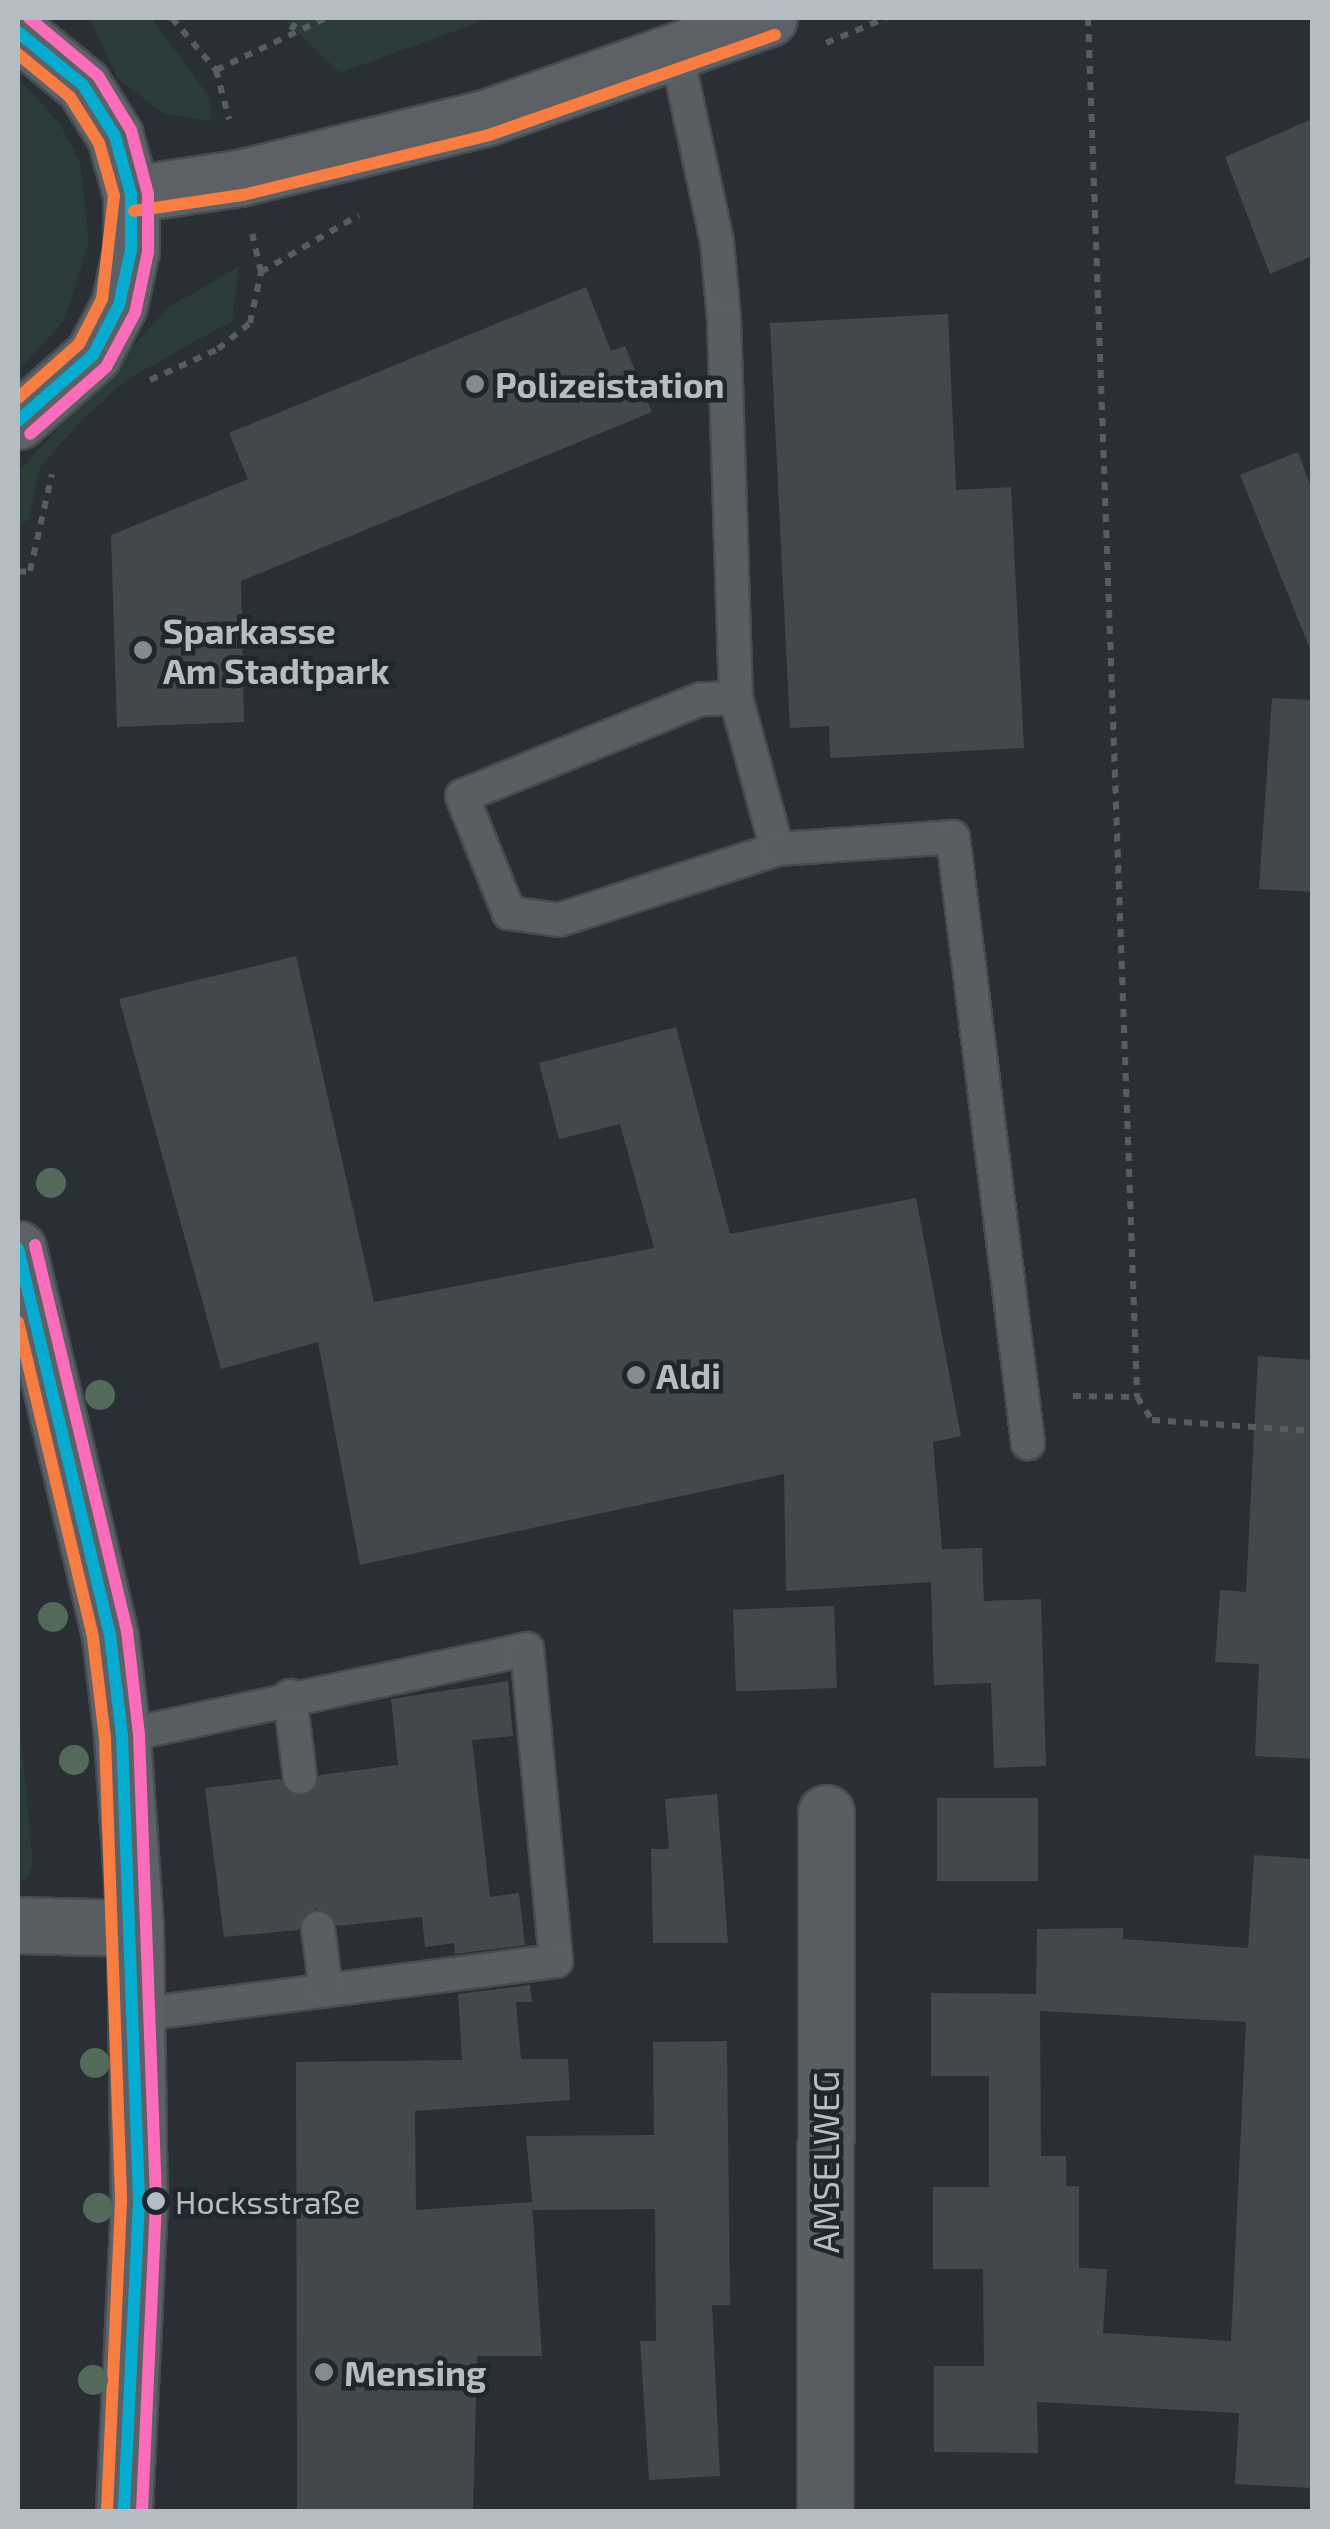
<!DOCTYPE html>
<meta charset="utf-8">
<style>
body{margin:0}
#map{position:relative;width:1330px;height:2529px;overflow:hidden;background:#292f34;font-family:"Exo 2",sans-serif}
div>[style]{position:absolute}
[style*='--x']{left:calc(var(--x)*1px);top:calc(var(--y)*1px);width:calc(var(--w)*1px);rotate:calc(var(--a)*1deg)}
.green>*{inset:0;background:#2a3b3a}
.building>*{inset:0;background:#43484c;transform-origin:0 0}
.path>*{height:6px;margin-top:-3px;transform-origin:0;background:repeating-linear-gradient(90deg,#575c5f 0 8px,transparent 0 16px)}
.roads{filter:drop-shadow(2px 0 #474b4f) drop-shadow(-2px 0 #474b4f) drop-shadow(0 2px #474b4f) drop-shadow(0 -2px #474b4f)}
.service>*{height:32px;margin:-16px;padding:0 16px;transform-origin:16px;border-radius:16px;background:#595e62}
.minor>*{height:55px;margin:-27.5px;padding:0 27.5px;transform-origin:27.5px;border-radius:27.5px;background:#595e62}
.secondary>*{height:55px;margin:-27.5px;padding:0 27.5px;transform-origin:27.5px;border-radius:27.5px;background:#5d6166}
.bus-1>*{height:12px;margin:-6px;padding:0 6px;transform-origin:6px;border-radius:6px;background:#06acd0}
.bus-2>*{height:12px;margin:-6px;padding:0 6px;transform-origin:6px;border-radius:6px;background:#f77d43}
.bus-3>*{height:12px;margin:-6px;padding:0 6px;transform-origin:6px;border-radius:6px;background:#fb6dba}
.trees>*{width:30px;height:30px;margin:-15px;border-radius:50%;background:#53695a}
.dots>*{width:28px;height:28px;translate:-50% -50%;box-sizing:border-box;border:5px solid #1e262e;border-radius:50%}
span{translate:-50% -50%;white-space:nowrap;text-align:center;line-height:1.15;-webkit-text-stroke:9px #1e262e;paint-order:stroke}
.bus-label{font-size:32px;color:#b4bcc4}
.left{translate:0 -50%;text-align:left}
.poi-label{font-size:35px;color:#b4bcc4;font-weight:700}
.street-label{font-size:35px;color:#b4bcc4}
.frame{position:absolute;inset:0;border:20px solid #b4bcc4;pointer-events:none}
</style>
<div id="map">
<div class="green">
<div style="clip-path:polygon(89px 18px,151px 18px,208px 95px,212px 121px,164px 114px,118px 79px)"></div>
<div style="clip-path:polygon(283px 18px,490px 18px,340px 73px)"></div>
<div style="clip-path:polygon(18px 77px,60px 124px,80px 162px,89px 242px,64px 321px,18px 371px)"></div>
<div style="clip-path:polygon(239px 266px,232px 321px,126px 380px,79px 423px,40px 467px,29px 519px,18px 527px,21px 469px,168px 308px)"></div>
<div style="clip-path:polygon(18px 1703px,33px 1865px,25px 1881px,18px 1879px)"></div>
</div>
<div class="building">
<div style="clip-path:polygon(1312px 119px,1312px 256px,1270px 274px,1225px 157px)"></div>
<div style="clip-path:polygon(586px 287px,611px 351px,625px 346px,652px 412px,241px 581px,244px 722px,117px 727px,111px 535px,248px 479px,229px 433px)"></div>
<div style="clip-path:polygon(948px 314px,956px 490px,1011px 487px,1024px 748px,830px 758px,829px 726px,790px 728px,770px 323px)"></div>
<div style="clip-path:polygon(1298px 452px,1312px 489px,1310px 649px,1240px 475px)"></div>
<div style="clip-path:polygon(1272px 698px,1312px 700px,1312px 892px,1259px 889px)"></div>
<div style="clip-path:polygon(296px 956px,374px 1302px,654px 1248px,620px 1124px,559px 1139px,539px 1063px,676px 1027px,730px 1234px,916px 1198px,961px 1436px,933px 1442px,942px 1549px,982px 1548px,984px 1601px,1041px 1599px,1046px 1766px,994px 1768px,991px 1683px,934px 1685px,931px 1582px,786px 1591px,784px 1474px,360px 1565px,318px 1342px,221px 1369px,119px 999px)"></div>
<div style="clip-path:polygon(1258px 1356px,1312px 1360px,1312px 1759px,1255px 1756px,1259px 1664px,1215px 1662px,1220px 1590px,1246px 1592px)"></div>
<div style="left:834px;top:1606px;width:82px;height:101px;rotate:88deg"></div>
<div style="clip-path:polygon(508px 1681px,513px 1736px,472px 1740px,490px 1897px,519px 1893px,525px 1945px,455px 1954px,454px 1943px,425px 1947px,422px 1917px,338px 1926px,316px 1908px,298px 1930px,224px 1937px,205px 1788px,280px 1779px,301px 1797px,320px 1775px,398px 1765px,391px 1699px)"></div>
<div style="clip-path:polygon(717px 1794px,728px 1943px,653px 1943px,651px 1849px,669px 1849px,665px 1799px)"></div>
<div style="left:937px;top:1798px;width:101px;height:83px"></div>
<div style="clip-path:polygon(evenodd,1254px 1855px,1312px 1859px,1312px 2488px,1235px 2484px,1239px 2413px,1037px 2402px,1038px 2453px,934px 2452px,934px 2366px,984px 2366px,983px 2269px,933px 2269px,933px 2187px,989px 2187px,989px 2076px,931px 2076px,931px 1993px,1036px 1994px,1037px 1929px,1123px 1928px,1123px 1939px,1248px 1948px,1254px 1855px,1040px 2011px,1246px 2022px,1231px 2341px,1103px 2333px,1107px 2269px,1079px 2268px,1079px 2186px,1066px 2186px,1066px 2156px,1041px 2156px,1040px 2011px)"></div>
<div style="clip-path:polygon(530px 1985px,532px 2002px,516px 2002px,521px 2059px,568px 2059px,570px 2100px,415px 2111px,416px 2210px,532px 2202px,542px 2356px,477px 2356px,473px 2512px,297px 2512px,296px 2062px,462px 2060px,458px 1994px)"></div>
<div style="clip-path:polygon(727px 2041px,730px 2305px,712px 2305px,720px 2476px,649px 2480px,640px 2341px,656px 2341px,655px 2209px,533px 2210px,526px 2136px,654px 2135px,653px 2042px)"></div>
</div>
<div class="path">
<div style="--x:172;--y:18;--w:68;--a:49.8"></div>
<div style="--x:216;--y:70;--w:51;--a:75.1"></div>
<div style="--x:1088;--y:18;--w:1380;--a:87.96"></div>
<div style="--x:1137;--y:1397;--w:27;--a:57"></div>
<div style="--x:1152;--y:1420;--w:160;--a:3.9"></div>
<div style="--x:291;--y:30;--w:14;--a:-56"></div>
<div style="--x:826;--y:43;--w:65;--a:-22.6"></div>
<div style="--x:216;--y:70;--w:122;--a:-25.3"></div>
<div style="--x:261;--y:272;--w:113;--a:-30.2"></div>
<div style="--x:150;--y:380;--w:75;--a:-24.5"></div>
<div style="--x:218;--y:349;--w:41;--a:-39.1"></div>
<div style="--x:250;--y:323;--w:52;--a:-77.8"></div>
<div style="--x:261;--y:272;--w:39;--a:-103"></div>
<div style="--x:18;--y:572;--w:12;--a:-5"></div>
<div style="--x:30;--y:571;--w:99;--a:-77.2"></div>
<div style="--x:1073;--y:1396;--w:64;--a:0.9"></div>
</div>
<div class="roads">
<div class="service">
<div style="--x:677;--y:55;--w:191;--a:77.9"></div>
<div style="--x:717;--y:242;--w:77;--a:84.8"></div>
<div style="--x:724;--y:319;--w:379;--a:88.2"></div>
<div style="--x:736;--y:698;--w:156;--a:74.8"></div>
<div style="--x:736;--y:698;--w:35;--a:178"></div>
<div style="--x:701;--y:699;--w:258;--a:157.9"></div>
<div style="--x:462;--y:796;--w:126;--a:68.1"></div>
<div style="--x:509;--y:913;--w:50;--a:8"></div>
<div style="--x:559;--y:920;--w:229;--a:-18"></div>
<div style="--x:777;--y:849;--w:176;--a:-3.9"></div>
<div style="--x:953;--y:837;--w:611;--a:82.94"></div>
<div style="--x:290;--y:1696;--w:82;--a:83"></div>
<div style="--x:122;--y:1736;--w:414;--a:-12.1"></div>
<div style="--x:527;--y:1649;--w:313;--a:84.7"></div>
<div style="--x:556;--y:1961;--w:422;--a:172.7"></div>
<div style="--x:318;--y:1928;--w:63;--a:82.6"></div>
</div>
<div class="minor">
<div style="--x:18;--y:1925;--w:117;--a:1.5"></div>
<div style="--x:825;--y:2512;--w:699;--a:-89.92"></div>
</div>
<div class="secondary">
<div style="--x:18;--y:32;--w:84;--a:39.2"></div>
<div style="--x:83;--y:85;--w:60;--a:57.9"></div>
<div style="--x:115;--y:136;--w:60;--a:74.6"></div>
<div style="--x:131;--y:194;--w:56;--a:90"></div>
<div style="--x:131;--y:250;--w:56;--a:102.3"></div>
<div style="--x:119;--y:305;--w:56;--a:117.5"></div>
<div style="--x:93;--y:355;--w:100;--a:138.7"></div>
<div style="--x:131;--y:194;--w:109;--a:-8.4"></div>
<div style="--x:239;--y:178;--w:253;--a:-13.7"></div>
<div style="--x:485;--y:118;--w:301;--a:-19.4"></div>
<div style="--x:18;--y:1249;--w:397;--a:76.6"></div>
<div style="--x:110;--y:1635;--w:102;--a:83.2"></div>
<div style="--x:122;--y:1736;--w:192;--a:86.1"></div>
<div style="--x:135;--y:1928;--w:274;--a:89.2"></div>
<div style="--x:139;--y:2202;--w:310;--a:92.8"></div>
</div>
</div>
<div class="bus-1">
<div style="--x:18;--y:32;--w:84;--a:39.2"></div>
<div style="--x:83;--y:85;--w:60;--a:57.9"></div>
<div style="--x:115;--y:136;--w:60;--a:74.6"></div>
<div style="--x:131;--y:194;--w:56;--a:90"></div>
<div style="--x:131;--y:250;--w:56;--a:102.3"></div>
<div style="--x:119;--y:305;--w:56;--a:117.5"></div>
<div style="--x:93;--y:355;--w:100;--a:138.7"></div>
<div style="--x:18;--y:1249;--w:397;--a:76.6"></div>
<div style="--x:110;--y:1635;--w:102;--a:83.2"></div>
<div style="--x:122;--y:1736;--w:466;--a:87.9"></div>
<div style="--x:139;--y:2202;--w:310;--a:92.8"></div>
</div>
<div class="bus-2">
<div style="--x:18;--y:54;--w:67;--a:39.6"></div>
<div style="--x:70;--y:97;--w:54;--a:57.8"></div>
<div style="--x:99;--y:143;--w:55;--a:74.2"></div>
<div style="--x:114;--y:196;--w:104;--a:96.6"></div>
<div style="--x:102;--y:299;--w:51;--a:117.1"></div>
<div style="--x:79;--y:344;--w:81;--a:138.5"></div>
<div style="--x:134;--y:211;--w:110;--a:-8.4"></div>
<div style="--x:243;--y:195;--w:253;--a:-13.7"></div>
<div style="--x:489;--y:135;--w:303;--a:-19.3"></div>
<div style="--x:18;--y:1322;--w:325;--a:76.6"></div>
<div style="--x:93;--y:1638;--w:101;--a:83.2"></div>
<div style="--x:105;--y:1738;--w:464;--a:88"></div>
<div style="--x:121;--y:2202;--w:309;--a:92.6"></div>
</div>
<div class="bus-3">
<div style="--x:29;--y:18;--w:90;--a:40"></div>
<div style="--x:98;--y:76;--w:63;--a:58.6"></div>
<div style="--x:131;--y:130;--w:66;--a:75.1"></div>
<div style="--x:148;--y:194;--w:58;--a:90"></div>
<div style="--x:148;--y:252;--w:62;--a:102"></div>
<div style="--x:135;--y:313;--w:61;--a:118.2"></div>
<div style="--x:106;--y:367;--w:101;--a:138.6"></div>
<div style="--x:35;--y:1245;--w:397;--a:76.6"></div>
<div style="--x:127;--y:1631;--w:105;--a:83.4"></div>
<div style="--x:139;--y:1735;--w:467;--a:87.9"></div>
<div style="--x:156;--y:2202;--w:310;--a:92.6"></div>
</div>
<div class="trees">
<div style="left:51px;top:1183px"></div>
<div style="left:100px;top:1395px"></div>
<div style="left:53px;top:1617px"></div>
<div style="left:74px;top:1760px"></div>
<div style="left:95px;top:2063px"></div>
<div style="left:98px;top:2208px"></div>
<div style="left:93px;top:2380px"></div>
</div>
<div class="dots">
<div style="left:475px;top:384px;background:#838b92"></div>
<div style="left:143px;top:650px;background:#838b92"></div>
<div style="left:636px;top:1375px;background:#838b92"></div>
<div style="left:156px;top:2201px;background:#b4bcc4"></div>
<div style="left:324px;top:2372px;background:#838b92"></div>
</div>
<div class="bus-label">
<span class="left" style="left:175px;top:2201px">Hocksstraße</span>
</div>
<div class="poi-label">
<span class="left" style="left:495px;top:384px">Polizeistation</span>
<span class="left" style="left:163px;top:650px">Sparkasse<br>Am Stadtpark</span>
<span class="left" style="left:656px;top:1375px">Aldi</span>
<span class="left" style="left:344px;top:2372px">Mensing</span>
</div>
<div class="street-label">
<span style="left:825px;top:2162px;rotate:-90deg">AMSELWEG</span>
</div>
<div class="frame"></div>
</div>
